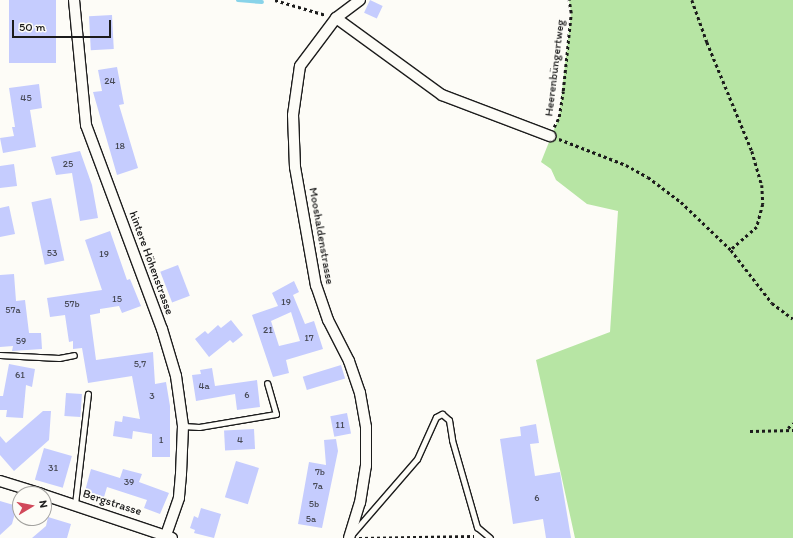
<!DOCTYPE html>
<meta charset="utf-8">
<style>
body{margin:0}
#map{position:relative;width:793px;height:538px;overflow:hidden;background:#fdfcf7;font-family:Itim,sans-serif}
div>[style]{position:absolute}
[style*='--x']{left:calc(var(--x)*1px);top:calc(var(--y)*1px);width:calc(var(--w)*1px);rotate:calc(var(--a)*1deg)}
.green>*{inset:0;background:#b7e5a4}
.stream>*{height:4px;margin:-2px;padding:0 2px;transform-origin:2px;border-radius:2px;background:#88d3e9}
.building>*{inset:0;background:#c5ccfe;transform-origin:0 0}
.path>*{height:2.5px;margin-top:-1.25px;transform-origin:0;background:repeating-linear-gradient(90deg,#1c1c1c 0 3px,transparent 0 6px)}
.roads{filter:drop-shadow(1px 0 #1c1c1c) drop-shadow(-1px 0 #1c1c1c) drop-shadow(0 1px #1c1c1c) drop-shadow(0 -1px #1c1c1c)}
.lane>*{height:5px;margin:-2.5px;padding:0 2.5px;transform-origin:2.5px;border-radius:2.5px;background:#fdfcf7}
.street>*{height:10px;margin:-5px;padding:0 5px;transform-origin:5px;border-radius:5px;background:#fdfcf7}
span{translate:-50% -50%;white-space:nowrap;text-align:center;line-height:1.15;-webkit-text-stroke:3.5px #fdfcf7;paint-order:stroke}
.number-label{font-size:10px;color:#464854}
.number-label span{-webkit-text-stroke-width:0}
.street-label{font-size:12px;color:#1c1c1c}
.north{position:absolute;left:12px;top:486px;width:40px;height:40px;box-sizing:border-box;background:#fdfcf7;border:1px solid #a3a29f;border-radius:50%;rotate:80deg;font-size:11px;font-weight:700;line-height:16px;text-align:center;color:#1c1c1c}
.north::after{content:'';display:block;margin:auto;width:14px;height:18px;background:#d1495b;clip-path:polygon(50% 0,100% 100%,50% 72%,0 100%)}
.scale{position:absolute;left:12px;top:20px;width:99px;height:18px;box-sizing:border-box;border:2px solid #1c1c1c;border-top:0;padding-left:5px;font-size:12px;line-height:14px;white-space:nowrap;color:#1c1c1c;-webkit-text-stroke:3px #fdfcf7;paint-order:stroke}
</style>
<div id="map">
<div class="green">
<div style="clip-path:polygon(569px 0,793px 0,793px 538px,575px 538px,536px 360px,610px 332px,618px 211px,587px 204px,556px 180px,551px 169px,541px 162px,559px 117px,571px 13px)"></div>
</div>
<div class="stream">
<div style="--x:238;--y:0;--w:24;--a:5"></div>
</div>
<div class="building">
<div style="left:9px;top:0;width:47px;height:63px"></div>
<div style="left:370px;top:0;width:14px;height:14px;rotate:25deg"></div>
<div style="left:112px;top:15px;width:34px;height:23px;rotate:87deg"></div>
<div style="clip-path:polygon(117px 67px,124px 104px,119px 105px,138px 168px,117px 175px,93px 92px,102px 91px,98px 70px)"></div>
<div style="clip-path:polygon(39px 84px,42px 108px,30px 110px,36px 147px,3px 153px,0 138px,14px 136px,12px 127px,15px 127px,9px 88px)"></div>
<div style="clip-path:polygon(80px 151px,92px 185px,98px 218px,80px 221px,72px 173px,56px 175px,51px 157px)"></div>
<div style="clip-path:polygon(14px 164px,17px 186px,0 188px,0 166px)"></div>
<div style="left:51px;top:198px;width:64px;height:20px;rotate:78deg"></div>
<div style="clip-path:polygon(9px 206px,15px 234px,0 237px,0 208px)"></div>
<div style="clip-path:polygon(110px 231px,127px 280px,130px 279px,141px 306px,122px 313px,119px 306px,100px 309px,100px 313px,90px 315px,96px 360px,153px 352px,155px 384px,166px 382px,170px 406px,170px 457px,152px 457px,152px 434px,133px 431px,132px 439px,113px 436px,115px 421px,122px 422px,123px 416px,140px 419px,132px 376px,88px 383px,82px 348px,73px 349px,73px 341px,69px 342px,65px 315px,50px 317px,47px 298px,102px 290px,85px 240px)"></div>
<div style="left:178px;top:265px;width:33px;height:19px;rotate:69deg"></div>
<div style="clip-path:polygon(14px 274px,16px 301px,25px 300px,29px 333px,41px 333px,42px 349px,12px 351px,13px 346px,0 347px,0 275px)"></div>
<div style="clip-path:polygon(evenodd,294px 281px,299px 292px,293px 295px,305px 324px,314px 321px,323px 349px,286px 360px,289px 373px,273px 377px,252px 315px,278px 306px,272px 293px,294px 281px,291px 312px,300px 341px,279px 346px,271px 321px,291px 312px)"></div>
<div style="clip-path:polygon(231px 320px,243px 335px,233px 343px,230px 340px,209px 357px,195px 339px,205px 331px,208px 334px,218px 325px,221px 328px)"></div>
<div style="clip-path:polygon(9px 364px,35px 369px,32px 387px,26px 385px,23px 418px,6px 417px,7px 410px,0 410px,0 396px,3px 396px)"></div>
<div style="left:341px;top:365px;width:14px;height:40px;rotate:73deg"></div>
<div style="clip-path:polygon(212px 368px,215px 386px,257px 380px,260px 407px,237px 410px,235px 394px,196px 401px,192px 375px,201px 374px,200px 370px)"></div>
<div style="left:66px;top:393px;width:16px;height:23px;rotate:4deg"></div>
<div style="clip-path:polygon(43px 411px,51px 411px,49px 440px,14px 471px,0 455px,0 436px,6px 443px)"></div>
<div style="left:347px;top:413px;width:21px;height:17px;rotate:79deg"></div>
<div style="clip-path:polygon(536px 424px,539px 443px,530px 444px,535px 476px,560px 472px,571px 538px,546px 538px,543px 519px,513px 524px,500px 439px,521px 436px,520px 427px)"></div>
<div style="left:254px;top:429px;width:20px;height:30px;rotate:87deg"></div>
<div style="clip-path:polygon(336px 439px,338px 451px,322px 528px,298px 524px,309px 462px,326px 465px,324px 440px)"></div>
<div style="left:44px;top:448px;width:29px;height:33px;rotate:16deg"></div>
<div style="left:236px;top:461px;width:24px;height:38px;rotate:17deg"></div>
<div style="clip-path:polygon(91px 469px,120px 478px,123px 469px,142px 474px,139px 482px,169px 493px,160px 514px,144px 508px,147px 500px,107px 487px,104px 497px,85px 491px)"></div>
<div style="clip-path:polygon(0 501px,17px 506px,12px 524px,0 535px)"></div>
<div style="clip-path:polygon(201px 508px,221px 514px,214px 538px,194px 533px,195px 530px,190px 528px,194px 516px,198px 518px)"></div>
<div style="clip-path:polygon(48px 517px,71px 524px,67px 538px,32px 538px,46px 526px)"></div>
</div>
<div class="path">
<div style="--x:275;--y:0;--w:53;--a:16.4"></div>
<div style="--x:692;--y:0;--w:45;--a:70.3"></div>
<div style="--x:707;--y:42;--w:118;--a:67.6"></div>
<div style="--x:752;--y:151;--w:35;--a:74"></div>
<div style="--x:762;--y:185;--w:19;--a:87"></div>
<div style="--x:763;--y:204;--w:24;--a:105"></div>
<div style="--x:757;--y:227;--w:35;--a:139"></div>
<div style="--x:554;--y:127;--w:11;--a:-63"></div>
<div style="--x:559;--y:117;--w:26;--a:-81"></div>
<div style="--x:563;--y:91;--w:78;--a:-84.1"></div>
<div style="--x:571;--y:13;--w:13;--a:-99"></div>
<div style="--x:559;--y:139;--w:72;--a:21.2"></div>
<div style="--x:626;--y:165;--w:25;--a:29"></div>
<div style="--x:648;--y:177;--w:41;--a:37.1"></div>
<div style="--x:681;--y:202;--w:69;--a:43.8"></div>
<div style="--x:731;--y:250;--w:67;--a:52.3"></div>
<div style="--x:772;--y:303;--w:26;--a:37"></div>
<div style="--x:788;--y:428;--w:7;--a:-45"></div>
<div style="--x:750;--y:431;--w:43;--a:-1.3"></div>
<div style="--x:359;--y:538;--w:115;--a:-1"></div>
</div>
<div class="roads">
<div class="lane">
<div style="--x:0;--y:355;--w:59;--a:2.9"></div>
<div style="--x:59;--y:358;--w:15;--a:-11"></div>
<div style="--x:183;--y:426;--w:16;--a:4"></div>
<div style="--x:199;--y:427;--w:78;--a:-9.6"></div>
<div style="--x:276;--y:414;--w:32;--a:-106"></div>
<div style="--x:75;--y:504;--w:111;--a:-83.3"></div>
<div style="--x:352;--y:534;--w:99;--a:-49.1"></div>
<div style="--x:417;--y:459;--w:46;--a:-65.7"></div>
<div style="--x:436;--y:417;--w:7;--a:-27"></div>
<div style="--x:442;--y:414;--w:9;--a:41"></div>
<div style="--x:449;--y:420;--w:20;--a:81"></div>
<div style="--x:452;--y:440;--w:91;--a:74"></div>
<div style="--x:477;--y:527;--w:17;--a:40"></div>
</div>
<div class="street">
<div style="--x:74;--y:0;--w:126;--a:84.5"></div>
<div style="--x:86;--y:125;--w:218;--a:69.6"></div>
<div style="--x:162;--y:329;--w:49;--a:73.4"></div>
<div style="--x:176;--y:376;--w:50;--a:82"></div>
<div style="--x:183;--y:426;--w:48;--a:92.4"></div>
<div style="--x:181;--y:474;--w:24;--a:95"></div>
<div style="--x:179;--y:498;--w:42;--a:109.3"></div>
<div style="--x:336;--y:18;--w:131;--a:36"></div>
<div style="--x:442;--y:95;--w:116;--a:20.8"></div>
<div style="--x:0;--y:481;--w:44;--a:17.2"></div>
<div style="--x:44;--y:495;--w:135;--a:18.6"></div>
<div style="--x:349;--y:538;--w:37;--a:-73"></div>
<div style="--x:360;--y:503;--w:37;--a:-81"></div>
<div style="--x:366;--y:466;--w:39;--a:-90"></div>
<div style="--x:366;--y:427;--w:35;--a:-100"></div>
<div style="--x:360;--y:393;--w:34;--a:-109"></div>
<div style="--x:349;--y:361;--w:46;--a:-117.1"></div>
<div style="--x:328;--y:320;--w:36;--a:-109"></div>
<div style="--x:316;--y:286;--w:121;--a:-100"></div>
<div style="--x:295;--y:167;--w:52;--a:-92.2"></div>
<div style="--x:293;--y:115;--w:49;--a:-81.9"></div>
<div style="--x:300;--y:66;--w:60;--a:-53.1"></div>
<div style="--x:336;--y:18;--w:30;--a:-37"></div>
</div>
</div>
<div class="number-label">
<span style="left:110px;top:81px">24</span>
<span style="left:26px;top:98px">45</span>
<span style="left:120px;top:146px">18</span>
<span style="left:68px;top:164px">25</span>
<span style="left:52px;top:253px">53</span>
<span style="left:104px;top:254px">19</span>
<span style="left:117px;top:299px">15</span>
<span style="left:286px;top:302px">19</span>
<span style="left:72px;top:304px">57b</span>
<span style="left:13px;top:310px">57a</span>
<span style="left:268px;top:330px">21</span>
<span style="left:309px;top:338px">17</span>
<span style="left:21px;top:341px">59</span>
<span style="left:140px;top:364px">5,7</span>
<span style="left:20px;top:375px">61</span>
<span style="left:204px;top:386px">4a</span>
<span style="left:247px;top:395px">6</span>
<span style="left:152px;top:396px">3</span>
<span style="left:340px;top:425px">11</span>
<span style="left:161px;top:440px">1</span>
<span style="left:240px;top:440px">4</span>
<span style="left:53px;top:468px">31</span>
<span style="left:320px;top:472px">7b</span>
<span style="left:129px;top:482px">39</span>
<span style="left:318px;top:486px">7a</span>
<span style="left:537px;top:498px">6</span>
<span style="left:314px;top:504px">5b</span>
<span style="left:311px;top:519px">5a</span>
</div>
<div class="street-label">
<span style="left:555px;top:68px;rotate:-83deg">Heerenbüngertweg</span>
<span style="left:321px;top:236px;rotate:80deg">Mooshaldenstrasse</span>
<span style="left:151px;top:263px;rotate:70deg">hintere Höhenstrasse</span>
<span style="left:112px;top:503px;rotate:18deg">Bergstrasse</span>
</div>
<div class="north">N</div>
<div class="scale">50 m</div>
</div>
